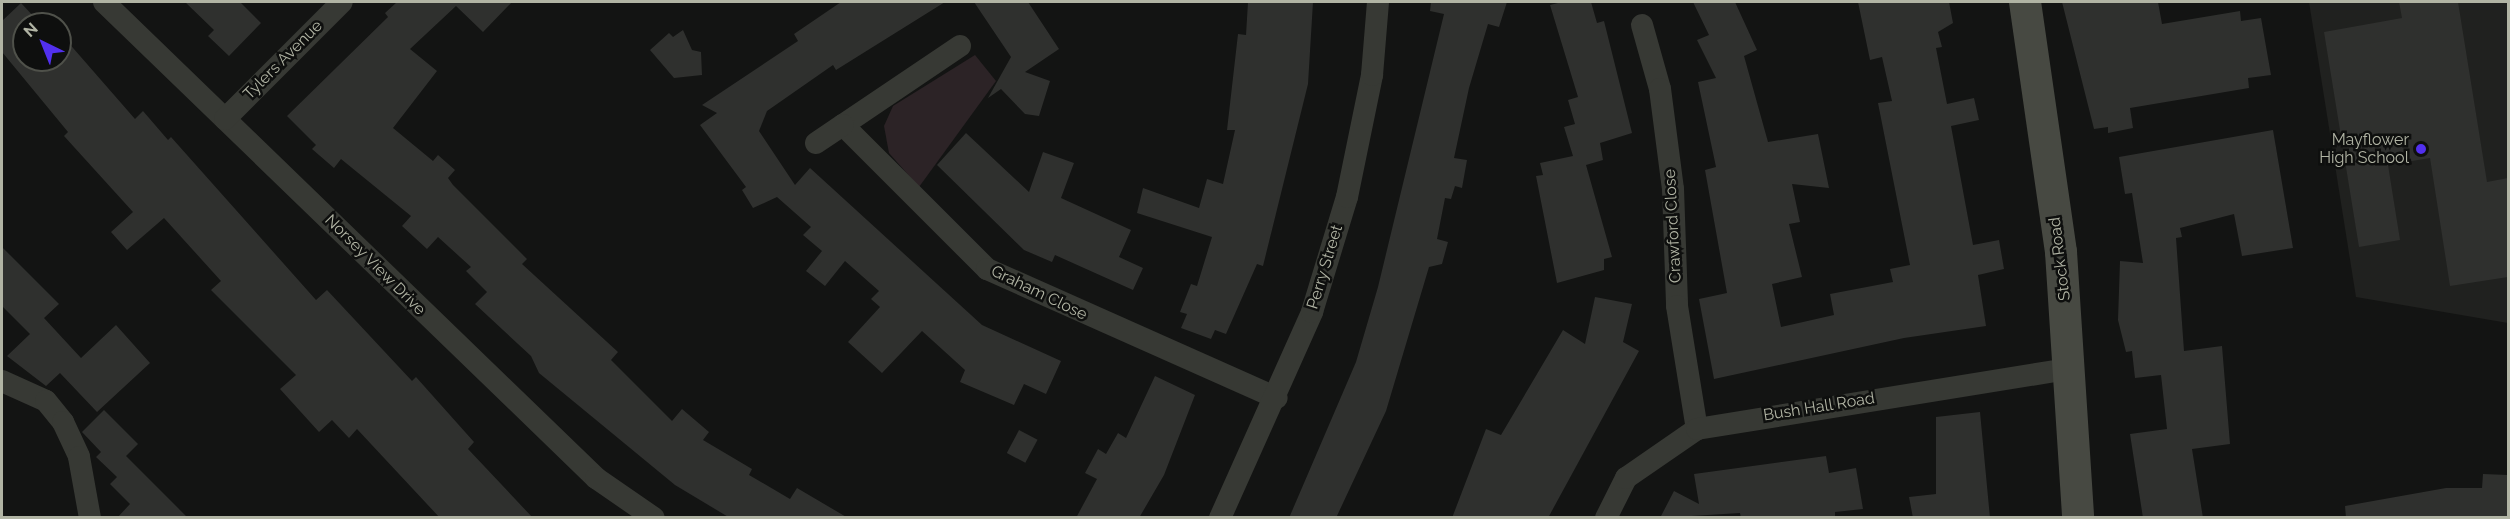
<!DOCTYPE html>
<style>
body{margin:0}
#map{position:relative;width:2510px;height:519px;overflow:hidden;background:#131413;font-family:Raleway,sans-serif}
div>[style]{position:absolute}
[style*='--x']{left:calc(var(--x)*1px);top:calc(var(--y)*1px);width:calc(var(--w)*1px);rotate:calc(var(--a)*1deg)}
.built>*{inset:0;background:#20211f}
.green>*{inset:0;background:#2c2326}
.building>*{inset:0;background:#2f302e;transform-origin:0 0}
.minor>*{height:22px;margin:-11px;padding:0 11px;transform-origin:11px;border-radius:11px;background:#373934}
.secondary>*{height:32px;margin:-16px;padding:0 16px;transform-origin:16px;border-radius:16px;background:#474942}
.dots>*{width:16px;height:16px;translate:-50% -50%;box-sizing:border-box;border:3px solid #0e0f0e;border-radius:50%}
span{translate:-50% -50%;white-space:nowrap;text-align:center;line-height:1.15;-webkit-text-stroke:5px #0e0f0e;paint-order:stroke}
.street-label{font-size:16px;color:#b1b4a4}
.poi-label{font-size:16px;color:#b1b4a4}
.right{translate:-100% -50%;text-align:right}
.frame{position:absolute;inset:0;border:3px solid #b1b4a4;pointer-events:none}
.north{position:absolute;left:12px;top:12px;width:60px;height:60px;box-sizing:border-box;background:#0e0f0e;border:2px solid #4f514a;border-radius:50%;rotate:317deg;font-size:16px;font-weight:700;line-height:24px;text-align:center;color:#b1b4a4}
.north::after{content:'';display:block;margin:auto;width:21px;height:27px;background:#5230ee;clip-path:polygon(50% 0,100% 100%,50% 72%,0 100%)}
</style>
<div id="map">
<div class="built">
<div style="clip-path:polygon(2309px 2px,2508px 2px,2508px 323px,2356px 297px)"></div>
</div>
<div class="green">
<div style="clip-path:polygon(975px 55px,996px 81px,919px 187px,889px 153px,884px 126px,893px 106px)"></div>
</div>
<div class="building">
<div style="clip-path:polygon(185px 2px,240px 2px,261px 23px,229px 56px,208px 36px,214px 30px)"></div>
<div style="clip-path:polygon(397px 2px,512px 2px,483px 32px,456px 6px,410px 49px,437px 71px,393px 128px,433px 161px,438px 155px,455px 170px,448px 178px,453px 185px,527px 259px,522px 264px,618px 352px,611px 360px,672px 421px,682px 409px,709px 432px,703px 440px,752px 469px,749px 475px,790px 499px,797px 488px,848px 518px,730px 518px,675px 485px,539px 373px,531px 356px,475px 304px,487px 292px,466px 271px,471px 267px,438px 237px,427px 249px,402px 226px,411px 216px,341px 159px,334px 168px,312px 149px,316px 145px,287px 116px,388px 17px,385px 13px)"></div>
<div style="clip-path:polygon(841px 2px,945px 2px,836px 70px,833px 65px,767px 111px,759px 131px,795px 185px,810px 168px,982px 325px,1061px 361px,1046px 394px,1024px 384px,1014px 405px,960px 382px,965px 370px,922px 331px,882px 373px,848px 342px,880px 307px,871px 299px,879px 291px,845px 261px,825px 286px,806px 271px,822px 251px,803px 235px,811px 227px,777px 197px,753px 208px,742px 190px,746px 187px,700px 125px,717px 113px,702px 105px,798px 41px,794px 34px)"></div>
<div style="clip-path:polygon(974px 2px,1028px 2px,1059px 49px,1025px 72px,1050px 81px,1039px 116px,1025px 114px,1001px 89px,988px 98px,1011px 57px)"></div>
<div style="clip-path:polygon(1248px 2px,1313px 2px,1308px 84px,1263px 266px,1257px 264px,1226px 334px,1215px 330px,1211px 339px,1181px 328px,1187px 314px,1180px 312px,1191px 284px,1197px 286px,1212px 237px,1137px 213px,1143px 188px,1199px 208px,1207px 179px,1223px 184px,1235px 130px,1227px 130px,1238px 34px,1246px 35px)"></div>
<div style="clip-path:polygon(1431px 2px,1507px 2px,1499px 27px,1488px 24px,1469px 88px,1454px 158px,1467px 160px,1462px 188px,1455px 186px,1451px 199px,1445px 198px,1437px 239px,1448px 242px,1442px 264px,1429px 267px,1386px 411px,1336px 518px,1289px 518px,1356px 362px,1378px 287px,1444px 14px,1430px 11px)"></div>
<div style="clip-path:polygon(1562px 2px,1591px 2px,1597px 23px,1604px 21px,1632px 133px,1600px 143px,1603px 160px,1586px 165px,1612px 257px,1604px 259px,1604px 270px,1557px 283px,1536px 176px,1543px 175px,1540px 163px,1573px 156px,1564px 127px,1575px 124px,1568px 100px,1578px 97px,1550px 5px)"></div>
<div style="clip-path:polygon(1693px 2px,1735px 2px,1757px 50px,1744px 56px,1768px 142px,1818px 134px,1829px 188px,1792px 184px,1800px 222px,1789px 224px,1802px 277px,1772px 284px,1781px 327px,1834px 315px,1830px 294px,1893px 282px,1890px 269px,1910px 265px,1878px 103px,1892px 101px,1882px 57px,1870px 60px,1858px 2px,1949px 2px,1953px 23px,1938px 32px,1942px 47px,1936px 48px,1947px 104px,1974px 98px,1979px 120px,1951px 126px,1973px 245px,1999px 240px,2004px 269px,1978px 275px,1986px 326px,1904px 338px,1714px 379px,1699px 299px,1727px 293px,1705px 170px,1716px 167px,1698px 82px,1716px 78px,1697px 40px,1709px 35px)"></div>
<div style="clip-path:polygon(2062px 2px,2158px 2px,2162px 24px,2240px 11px,2241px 21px,2261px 18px,2271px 75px,2248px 78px,2249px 88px,2130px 108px,2133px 128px,2108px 133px,2108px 127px,2094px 129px)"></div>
<div style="clip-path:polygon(2399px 2px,2458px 2px,2487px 182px,2508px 178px,2508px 277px,2450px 286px,2430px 158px,2388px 165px,2400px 240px,2359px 247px,2324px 32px,2402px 18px)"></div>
<div style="clip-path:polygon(21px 3px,36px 19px,43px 13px,52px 24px,24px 24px,24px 60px,60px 60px,60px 33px,135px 119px,143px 111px,168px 140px,171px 137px,316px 300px,327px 290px,412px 381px,416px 377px,474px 442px,468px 449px,533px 518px,440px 518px,357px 429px,349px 438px,332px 420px,319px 432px,280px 389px,296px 375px,211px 290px,221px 281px,164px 218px,127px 250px,111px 232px,133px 212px,64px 136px,68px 132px,2px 52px,2px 21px)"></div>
<div style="clip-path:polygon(683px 30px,692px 50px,701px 52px,702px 75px,674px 78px,650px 50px,669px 33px,673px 37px)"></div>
<div style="clip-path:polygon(2273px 130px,2293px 248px,2242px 256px,2234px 214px,2180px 228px,2182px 237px,2176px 238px,2184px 351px,2222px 346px,2230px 444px,2192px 449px,2203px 518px,2143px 518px,2130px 434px,2167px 429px,2161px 375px,2135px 378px,2132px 351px,2126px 352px,2118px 320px,2120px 261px,2143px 263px,2132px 193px,2125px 194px,2119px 157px)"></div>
<div style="clip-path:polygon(966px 133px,1029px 192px,1043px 152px,1074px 163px,1061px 198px,1131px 230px,1119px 257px,1143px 268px,1133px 290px,1055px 255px,1052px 262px,1024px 250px,937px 165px)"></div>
<div style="clip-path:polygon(2px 247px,59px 304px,44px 318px,81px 358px,116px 325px,150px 363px,97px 412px,60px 373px,46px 386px,7px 356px,30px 334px,2px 306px)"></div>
<div style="clip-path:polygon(1595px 297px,1632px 304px,1623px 342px,1639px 351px,1548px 518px,1452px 518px,1486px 429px,1501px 435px,1563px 330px,1585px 344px)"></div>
<div style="clip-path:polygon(1155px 376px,1195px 395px,1164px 475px,1139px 518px,1076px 518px,1097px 479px,1085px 473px,1098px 449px,1106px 454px,1118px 433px,1126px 438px)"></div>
<div style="clip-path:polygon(104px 410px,138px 444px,126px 456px,188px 518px,117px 518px,130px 504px,110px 484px,117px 477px,96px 457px,101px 452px,82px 432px)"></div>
<div style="clip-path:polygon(1980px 412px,1990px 518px,1913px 518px,1909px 497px,1936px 494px,1936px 417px)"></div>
<div style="left:1019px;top:430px;width:21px;height:26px;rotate:28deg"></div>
<div style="clip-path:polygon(1826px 456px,1829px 473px,1856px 468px,1863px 509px,1835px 512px,1835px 518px,1741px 518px,1740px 513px,1660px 518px,1674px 491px,1699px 504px,1694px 474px)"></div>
<div style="clip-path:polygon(2483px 474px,2508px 475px,2508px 518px,2346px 518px,2345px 506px,2446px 488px,2482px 488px)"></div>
</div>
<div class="minor">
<div style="--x:104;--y:2;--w:685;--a:44.05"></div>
<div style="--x:596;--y:478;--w:70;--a:34.6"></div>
<div style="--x:1642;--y:25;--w:66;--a:74.3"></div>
<div style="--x:1660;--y:89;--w:101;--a:82.6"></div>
<div style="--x:1673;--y:189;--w:117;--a:88"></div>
<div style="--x:1677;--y:306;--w:125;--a:80.8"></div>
<div style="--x:960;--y:46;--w:141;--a:146"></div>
<div style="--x:843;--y:125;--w:204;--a:45"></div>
<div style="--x:987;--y:269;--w:317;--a:24"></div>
<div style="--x:225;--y:119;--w:165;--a:-45"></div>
<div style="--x:816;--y:143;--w:32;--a:-34"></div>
<div style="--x:2;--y:381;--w:48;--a:24.4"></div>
<div style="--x:46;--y:401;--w:27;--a:51"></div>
<div style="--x:63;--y:422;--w:38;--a:65"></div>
<div style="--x:79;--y:457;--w:62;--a:79.8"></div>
<div style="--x:1220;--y:518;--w:226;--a:-65.9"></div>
<div style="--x:1312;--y:312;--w:120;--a:-73.1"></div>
<div style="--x:1347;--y:197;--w:125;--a:-78.4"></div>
<div style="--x:1372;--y:75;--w:73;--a:-85.3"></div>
<div style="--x:1606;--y:518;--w:45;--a:-63.4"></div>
<div style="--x:1626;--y:478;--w:86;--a:-34.6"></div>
<div style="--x:1697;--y:429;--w:380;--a:-9.2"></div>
</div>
<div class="secondary">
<div style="--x:2025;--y:2;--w:253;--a:81.8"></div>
<div style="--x:2061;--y:252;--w:267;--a:86.3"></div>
</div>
<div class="dots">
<div style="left:2421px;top:149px;background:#5230ee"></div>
</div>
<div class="street-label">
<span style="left:283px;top:60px;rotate:-45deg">Tylers Avenue</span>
<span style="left:1673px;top:226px;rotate:-93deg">Crawford Close</span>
<span style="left:2060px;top:259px;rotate:-97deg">Stock Road</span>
<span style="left:375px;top:265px;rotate:45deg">Norsey View Drive</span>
<span style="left:1325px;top:267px;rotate:-73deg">Perry Street</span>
<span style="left:1039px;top:293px;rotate:26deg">Graham Close</span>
<span style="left:1819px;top:407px;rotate:-9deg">Bush Hall Road</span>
</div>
<div class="poi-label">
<span class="right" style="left:2409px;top:149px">Mayflower<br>High School</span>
</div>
<div class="frame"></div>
<div class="north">N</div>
</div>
